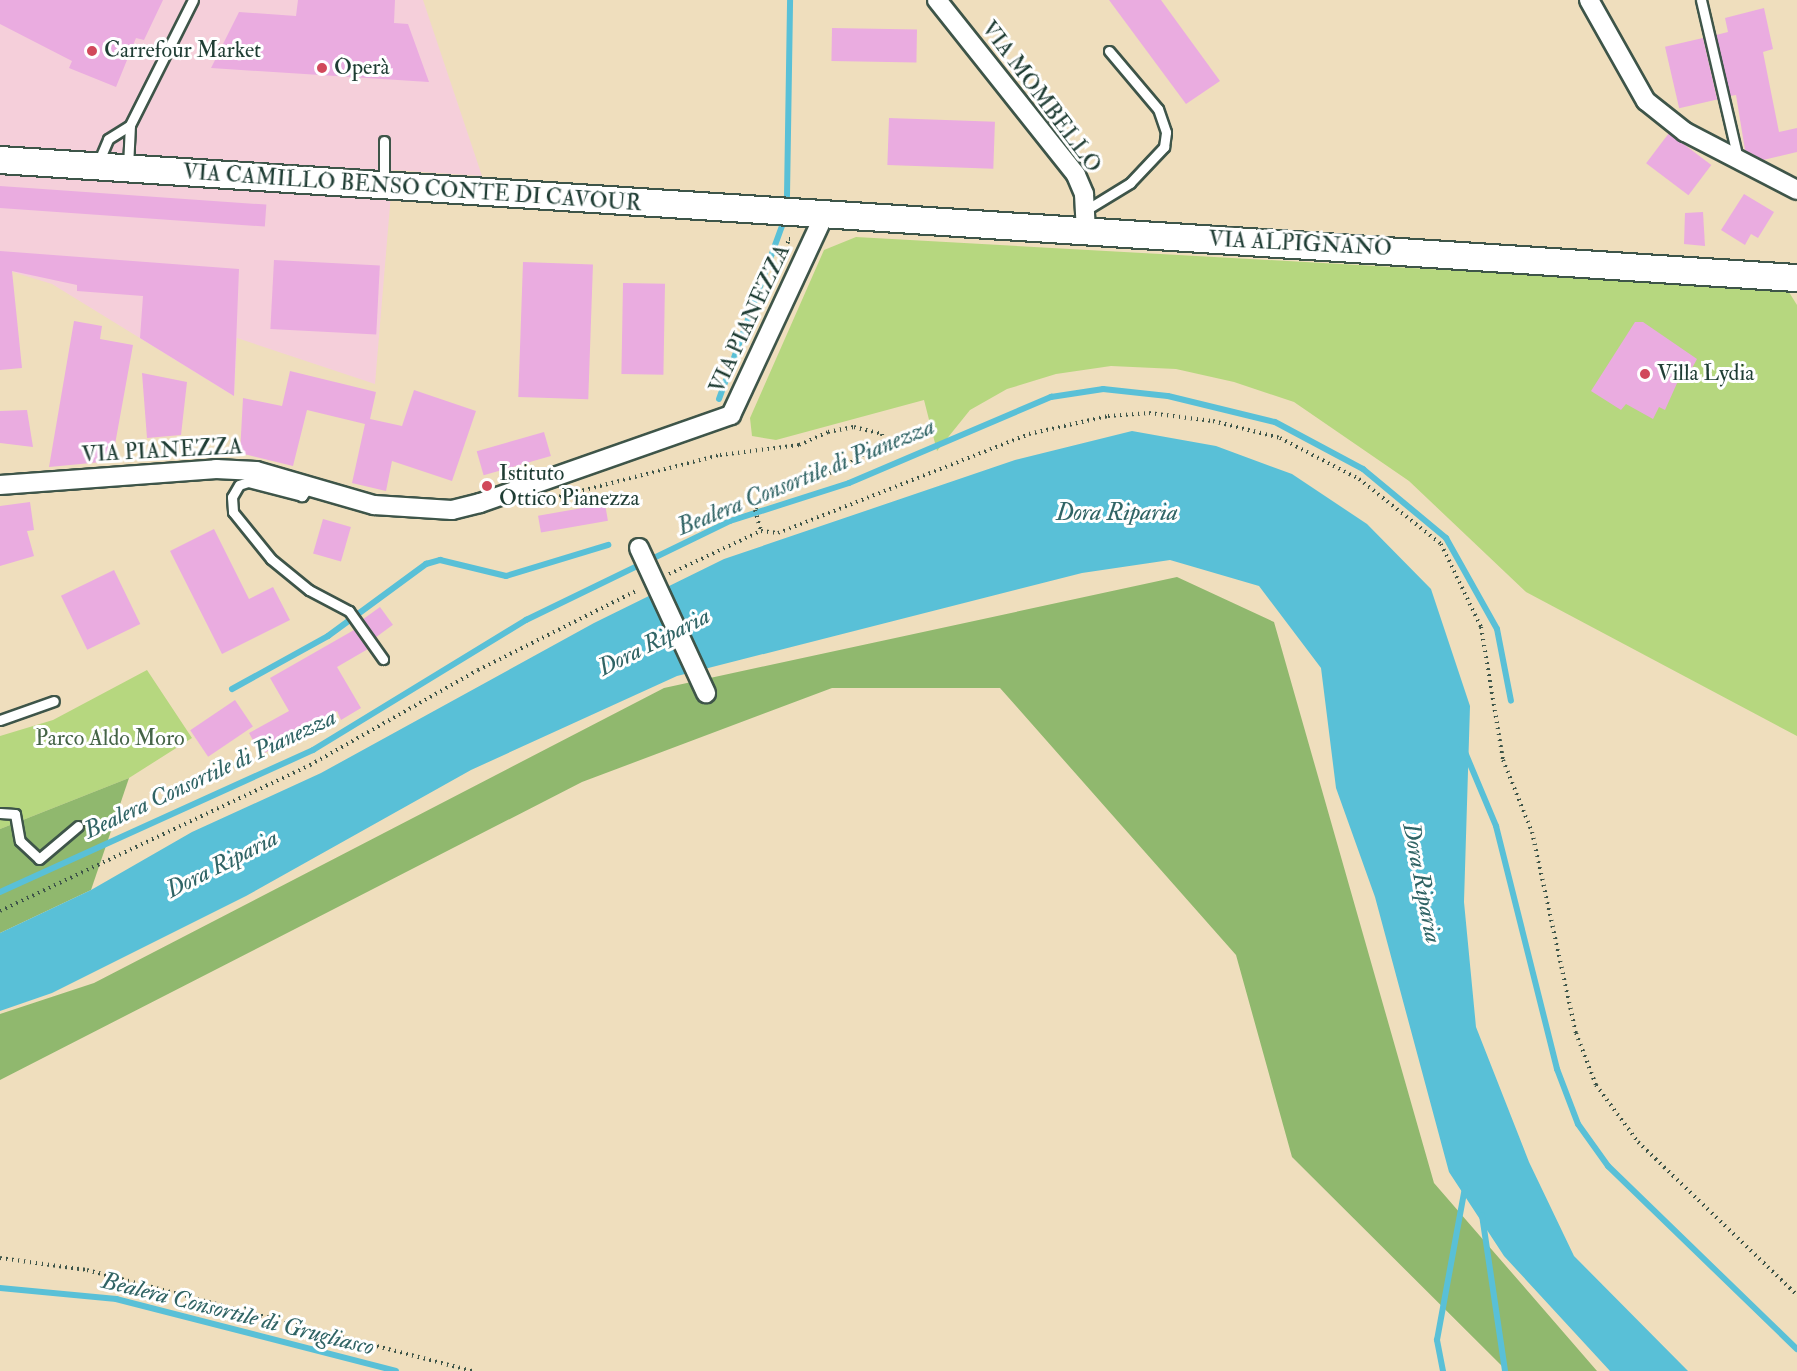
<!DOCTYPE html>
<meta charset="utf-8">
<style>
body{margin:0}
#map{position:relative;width:1797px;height:1371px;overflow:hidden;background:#efdebd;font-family:"IM FELL Double Pica",serif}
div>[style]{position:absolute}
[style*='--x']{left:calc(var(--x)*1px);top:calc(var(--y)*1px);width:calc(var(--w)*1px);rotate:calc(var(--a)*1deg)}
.built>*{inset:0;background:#f5cfda}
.green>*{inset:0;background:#b6d77f}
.forest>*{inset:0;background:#90b86e}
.water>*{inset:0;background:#59c0d7}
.stream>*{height:6px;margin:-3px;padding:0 3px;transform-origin:3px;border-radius:3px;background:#59c0d7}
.building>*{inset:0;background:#eaace0;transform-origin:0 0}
.path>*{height:4px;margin-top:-2px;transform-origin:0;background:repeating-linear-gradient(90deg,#3e5549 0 1.5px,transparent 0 6px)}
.roads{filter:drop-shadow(2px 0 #3e5549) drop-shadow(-2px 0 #3e5549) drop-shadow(0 2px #3e5549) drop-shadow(0 -2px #3e5549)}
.lane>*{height:9px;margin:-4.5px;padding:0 4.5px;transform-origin:4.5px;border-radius:4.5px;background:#fff}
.street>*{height:18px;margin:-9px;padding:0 9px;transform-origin:9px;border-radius:9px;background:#fff}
.secondary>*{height:26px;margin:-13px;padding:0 13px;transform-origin:13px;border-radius:13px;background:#fff}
.bridges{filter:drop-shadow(2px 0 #3e5549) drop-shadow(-2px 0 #3e5549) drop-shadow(0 2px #3e5549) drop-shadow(0 -2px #3e5549)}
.street-bridge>*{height:18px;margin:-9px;padding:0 9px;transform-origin:9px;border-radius:9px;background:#fff}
.dots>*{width:16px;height:16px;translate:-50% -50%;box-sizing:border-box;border:3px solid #fff;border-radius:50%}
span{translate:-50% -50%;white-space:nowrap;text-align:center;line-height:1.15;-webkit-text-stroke:6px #fff;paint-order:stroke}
.poi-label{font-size:22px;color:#1f3d34}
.left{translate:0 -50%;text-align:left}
.street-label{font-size:22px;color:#1f3d34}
.park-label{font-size:22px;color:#456447}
.water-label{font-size:24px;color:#306465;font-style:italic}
</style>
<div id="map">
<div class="built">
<div style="clip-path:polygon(0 0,423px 0,482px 176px,393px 170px,375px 384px,237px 338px,234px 396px,52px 284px,0 268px)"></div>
</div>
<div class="green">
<div style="clip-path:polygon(856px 237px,1787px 289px,1797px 305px,1797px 736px,1526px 592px,1409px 481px,1294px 402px,1234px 382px,1176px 369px,1111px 366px,1056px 374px,1007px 389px,970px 410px,937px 451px,924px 400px,776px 440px,752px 436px,750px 418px,824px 250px)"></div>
<div style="clip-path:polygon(147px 670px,192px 738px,129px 778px,0 829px,0 736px,53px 720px)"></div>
</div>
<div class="forest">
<div style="clip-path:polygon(1177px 577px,1274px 622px,1434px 1183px,1597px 1371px,1507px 1371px,1292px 1157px,1236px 955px,1000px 688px,832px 688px,582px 782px,0 1080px,0 1014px,94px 983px,664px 688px)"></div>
<div style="clip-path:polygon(129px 778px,91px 890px,0 933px,0 829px)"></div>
</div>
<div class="water">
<div style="clip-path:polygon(1132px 431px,1216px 446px,1292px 474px,1367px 524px,1431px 589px,1470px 706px,1464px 902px,1476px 1027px,1529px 1162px,1574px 1256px,1688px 1371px,1610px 1371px,1504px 1256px,1449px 1172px,1375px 897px,1336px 788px,1321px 668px,1259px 586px,1170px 560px,1082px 573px,677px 676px,471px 770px,246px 896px,52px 993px,0 1011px,0 933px,91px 890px,192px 832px,321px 773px,594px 623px,724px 559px,1015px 460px)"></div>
</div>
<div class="stream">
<div style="--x:787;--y:196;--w:196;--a:-89.1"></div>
<div style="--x:719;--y:399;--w:190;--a:-70"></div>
<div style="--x:232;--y:689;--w:110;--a:-28.9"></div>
<div style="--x:328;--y:636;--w:122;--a:-36.3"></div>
<div style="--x:426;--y:564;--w:15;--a:-16"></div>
<div style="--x:440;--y:560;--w:68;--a:13.6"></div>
<div style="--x:506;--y:576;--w:107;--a:-16.9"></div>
<div style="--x:1462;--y:745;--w:88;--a:67.2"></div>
<div style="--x:1496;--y:826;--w:251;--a:75.9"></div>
<div style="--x:1557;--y:1069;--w:59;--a:69.1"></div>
<div style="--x:1578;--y:1124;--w:52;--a:54.5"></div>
<div style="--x:1608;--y:1166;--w:263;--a:44.1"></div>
<div style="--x:0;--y:892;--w:344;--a:-24.4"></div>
<div style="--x:313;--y:750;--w:250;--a:-31.4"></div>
<div style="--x:526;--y:620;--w:227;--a:-25.9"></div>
<div style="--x:730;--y:521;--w:125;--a:-17.7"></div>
<div style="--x:849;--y:483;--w:220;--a:-23.1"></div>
<div style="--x:1051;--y:397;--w:53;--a:-8.7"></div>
<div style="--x:1103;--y:389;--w:65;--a:6.1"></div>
<div style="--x:1168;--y:396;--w:110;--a:13.7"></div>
<div style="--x:1275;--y:422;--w:100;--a:28.1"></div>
<div style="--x:1363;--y:469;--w:108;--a:39.7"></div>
<div style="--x:1446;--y:538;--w:104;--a:60.7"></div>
<div style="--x:1497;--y:629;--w:73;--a:79"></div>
<div style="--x:1482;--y:1215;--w:158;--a:81.6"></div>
<div style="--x:0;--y:1288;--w:117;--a:5.4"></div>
<div style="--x:116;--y:1299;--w:289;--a:14.4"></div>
<div style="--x:1443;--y:1371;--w:32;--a:-101"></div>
<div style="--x:1437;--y:1340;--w:155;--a:-79.6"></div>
</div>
<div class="building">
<div style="clip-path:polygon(0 0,163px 0,144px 40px,136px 38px,116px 87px,69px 68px,72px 61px,0 24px)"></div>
<div style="clip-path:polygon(298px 0,395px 0,394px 23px,408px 24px,429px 82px,211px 68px,239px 12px,296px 16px)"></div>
<div style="clip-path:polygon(1109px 0,1161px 0,1220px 81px,1186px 104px)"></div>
<div style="clip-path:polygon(1764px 8px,1773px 49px,1763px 52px,1779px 132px,1797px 128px,1797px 152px,1763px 160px,1745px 150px,1736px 95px,1730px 96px,1716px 35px,1728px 32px,1725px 18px)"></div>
<div style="left:832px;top:28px;width:85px;height:33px;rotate:1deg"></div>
<div style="left:1703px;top:38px;width:63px;height:39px;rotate:77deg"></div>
<div style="left:889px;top:118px;width:106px;height:47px;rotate:2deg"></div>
<div style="left:1669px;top:133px;width:53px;height:38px;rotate:37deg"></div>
<div style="left:0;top:186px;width:267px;height:22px;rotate:4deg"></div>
<div style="clip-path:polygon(1744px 194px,1774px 212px,1758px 238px,1751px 234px,1745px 245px,1721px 230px)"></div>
<div style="clip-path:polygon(1703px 212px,1705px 246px,1684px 244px,1685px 213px)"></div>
<div style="clip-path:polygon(0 251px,239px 269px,234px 396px,140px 338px,143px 296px,77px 291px,77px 285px,12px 271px,22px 368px,0 370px)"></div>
<div style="left:274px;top:260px;width:106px;height:69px;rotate:3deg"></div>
<div style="left:523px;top:262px;width:70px;height:135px;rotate:2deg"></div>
<div style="left:623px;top:283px;width:42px;height:91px;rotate:1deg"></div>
<div style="clip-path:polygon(74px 321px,102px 326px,100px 339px,133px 345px,112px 461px,49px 467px)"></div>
<div style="clip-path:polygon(1635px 322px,1643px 322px,1697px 359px,1684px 383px,1678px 381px,1665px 410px,1659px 407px,1653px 419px,1626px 404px,1621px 410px,1591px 391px)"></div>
<div style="clip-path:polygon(290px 371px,376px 392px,370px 419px,402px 426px,414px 390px,476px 411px,452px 481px,392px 461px,386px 491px,352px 483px,365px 424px,307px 410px,293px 466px,240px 453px,243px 398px,282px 406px)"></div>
<div style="clip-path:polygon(142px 373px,187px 382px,181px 435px,147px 438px)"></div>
<div style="clip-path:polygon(27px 410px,33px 447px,0 443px,0 411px)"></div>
<div style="left:544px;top:432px;width:25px;height:70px;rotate:74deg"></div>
<div style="clip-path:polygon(30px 502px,34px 530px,27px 531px,34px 556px,0 566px,0 506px)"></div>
<div style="left:605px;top:504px;width:17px;height:68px;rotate:80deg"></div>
<div style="left:323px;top:519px;width:29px;height:36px;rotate:16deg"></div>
<div style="clip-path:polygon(214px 529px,249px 599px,273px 587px,290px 620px,222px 654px,170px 551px)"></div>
<div style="left:114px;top:570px;width:60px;height:59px;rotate:64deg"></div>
<div style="left:380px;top:607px;width:22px;height:21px;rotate:54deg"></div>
<div style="clip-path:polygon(354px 630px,368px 649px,337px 667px,361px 708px,341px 720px,337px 711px,261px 755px,249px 733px,289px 711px,270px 678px)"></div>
<div style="left:235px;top:700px;width:32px;height:54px;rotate:56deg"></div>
</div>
<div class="path">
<div style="--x:781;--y:260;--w:22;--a:-69"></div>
<div style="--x:789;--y:239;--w:5;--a:0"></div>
<div style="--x:542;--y:501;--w:184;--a:-14.5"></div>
<div style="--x:720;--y:455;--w:80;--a:-7.2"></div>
<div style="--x:799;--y:445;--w:32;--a:-24"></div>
<div style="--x:828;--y:432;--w:26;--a:-11"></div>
<div style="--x:854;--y:427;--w:29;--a:14"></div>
<div style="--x:882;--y:434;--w:8;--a:83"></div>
<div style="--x:883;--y:442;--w:49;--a:147.6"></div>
<div style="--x:842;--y:468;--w:90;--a:157.7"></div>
<div style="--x:759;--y:502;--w:9;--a:117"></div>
<div style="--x:755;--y:510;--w:22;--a:74"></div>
<div style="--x:669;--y:574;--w:102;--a:-25.1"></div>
<div style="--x:761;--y:531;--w:17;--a:7"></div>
<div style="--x:778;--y:533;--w:270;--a:-21.5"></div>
<div style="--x:1029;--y:434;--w:81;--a:-12.8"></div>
<div style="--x:1108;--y:416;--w:41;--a:-4.2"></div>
<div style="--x:1149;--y:413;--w:64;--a:7.1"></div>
<div style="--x:1213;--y:421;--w:69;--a:14.2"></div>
<div style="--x:1280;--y:438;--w:89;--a:27.4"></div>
<div style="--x:1359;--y:479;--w:105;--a:38.4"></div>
<div style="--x:1441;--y:544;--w:92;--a:64.3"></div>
<div style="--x:1481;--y:627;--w:135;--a:80.6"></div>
<div style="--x:1503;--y:760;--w:78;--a:68.1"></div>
<div style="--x:1532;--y:832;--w:206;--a:77.7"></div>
<div style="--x:1576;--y:1033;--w:56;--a:69"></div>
<div style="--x:1596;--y:1085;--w:71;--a:53.6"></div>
<div style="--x:1638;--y:1142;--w:221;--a:43.9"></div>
<div style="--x:0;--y:911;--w:343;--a:-25.2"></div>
<div style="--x:310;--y:765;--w:193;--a:-29.5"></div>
<div style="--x:478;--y:670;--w:179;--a:-26.6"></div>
<div style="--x:0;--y:1258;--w:88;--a:7.9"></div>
<div style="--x:87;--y:1270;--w:399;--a:14.7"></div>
</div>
<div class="roads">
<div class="lane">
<div style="--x:1701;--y:0;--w:163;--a:76.9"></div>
<div style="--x:98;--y:163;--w:26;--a:-67"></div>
<div style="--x:108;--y:139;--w:26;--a:-32"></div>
<div style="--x:128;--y:167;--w:42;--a:-87.3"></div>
<div style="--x:130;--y:125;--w:140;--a:-63.3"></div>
<div style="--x:384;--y:184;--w:43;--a:-90"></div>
<div style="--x:1086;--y:210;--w:52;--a:-31.5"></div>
<div style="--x:1130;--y:183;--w:50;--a:-46.6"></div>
<div style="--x:1164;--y:147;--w:15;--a:-82"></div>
<div style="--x:1166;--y:132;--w:24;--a:-109"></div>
<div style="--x:1158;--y:109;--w:76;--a:-130.2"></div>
<div style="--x:310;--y:485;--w:14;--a:126"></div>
<div style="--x:302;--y:496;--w:56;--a:-165.5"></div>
<div style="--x:248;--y:482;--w:9;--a:162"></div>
<div style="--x:239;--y:485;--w:14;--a:120"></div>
<div style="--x:232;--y:497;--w:15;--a:86"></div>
<div style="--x:233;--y:512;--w:60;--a:51"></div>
<div style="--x:271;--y:559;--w:49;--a:39.2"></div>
<div style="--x:309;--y:590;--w:45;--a:27.7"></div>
<div style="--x:349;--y:611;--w:59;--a:54.7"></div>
<div style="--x:0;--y:720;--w:57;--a:-19.4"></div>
<div style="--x:0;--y:813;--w:15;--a:4"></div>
<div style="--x:15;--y:814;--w:27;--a:80"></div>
<div style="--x:20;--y:841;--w:26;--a:43"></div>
<div style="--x:39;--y:859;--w:51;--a:-40.2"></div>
</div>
<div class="street">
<div style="--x:937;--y:0;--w:223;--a:51.5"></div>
<div style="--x:1076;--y:175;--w:21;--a:67"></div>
<div style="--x:1084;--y:194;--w:37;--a:87"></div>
<div style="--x:1589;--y:0;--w:116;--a:60.6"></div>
<div style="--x:1646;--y:101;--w:50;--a:38.5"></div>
<div style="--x:1685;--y:132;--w:126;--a:27.4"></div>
<div style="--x:0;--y:485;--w:217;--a:-4.2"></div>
<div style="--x:216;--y:469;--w:40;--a:2.9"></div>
<div style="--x:256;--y:471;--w:123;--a:16.1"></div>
<div style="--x:374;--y:505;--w:78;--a:3.7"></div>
<div style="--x:452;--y:510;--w:29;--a:-14"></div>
<div style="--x:480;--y:503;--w:266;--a:-19.3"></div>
<div style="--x:731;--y:415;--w:223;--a:-65"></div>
</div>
<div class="secondary">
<div style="--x:0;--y:160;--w:1801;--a:3.76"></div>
</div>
</div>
<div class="bridges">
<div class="street-bridge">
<div style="--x:639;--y:548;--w:160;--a:65.2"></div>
</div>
</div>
<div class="dots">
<div style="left:92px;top:51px;background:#d1495b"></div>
<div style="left:322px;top:68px;background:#d1495b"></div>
<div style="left:1645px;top:374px;background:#d1495b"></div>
<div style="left:487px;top:486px;background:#d1495b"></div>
</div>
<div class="poi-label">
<span class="left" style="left:104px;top:51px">Carrefour Market</span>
<span class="left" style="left:334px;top:68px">Operà</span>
<span class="left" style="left:1657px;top:374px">Villa Lydia</span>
<span class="left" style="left:499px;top:486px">Istituto<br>Ottico Pianezza</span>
</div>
<div class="street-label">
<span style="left:1041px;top:97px;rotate:53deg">VIA MOMBELLO</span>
<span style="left:412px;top:188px;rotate:4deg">VIA CAMILLO BENSO CONTE DI CAVOUR</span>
<span style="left:1300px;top:244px;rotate:3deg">VIA ALPIGNANO</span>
<span style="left:750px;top:319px;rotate:-65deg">VIA PIANEZZA</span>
<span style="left:162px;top:451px;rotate:-3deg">VIA PIANEZZA</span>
</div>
<div class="park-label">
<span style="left:110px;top:739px">Parco Aldo Moro</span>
</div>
<div class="water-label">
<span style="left:806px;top:477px;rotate:-22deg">Bealera Consortile di Pianezza</span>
<span style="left:1117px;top:513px">Dora Riparia</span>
<span style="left:654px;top:642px;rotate:-27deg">Dora Riparia</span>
<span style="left:210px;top:774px;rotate:-25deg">Bealera Consortile di Pianezza</span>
<span style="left:222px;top:864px;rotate:-27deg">Dora Riparia</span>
<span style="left:1422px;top:883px;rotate:79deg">Dora Riparia</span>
<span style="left:238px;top:1314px;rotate:14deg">Bealera Consortile di Grugliasco</span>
</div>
</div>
